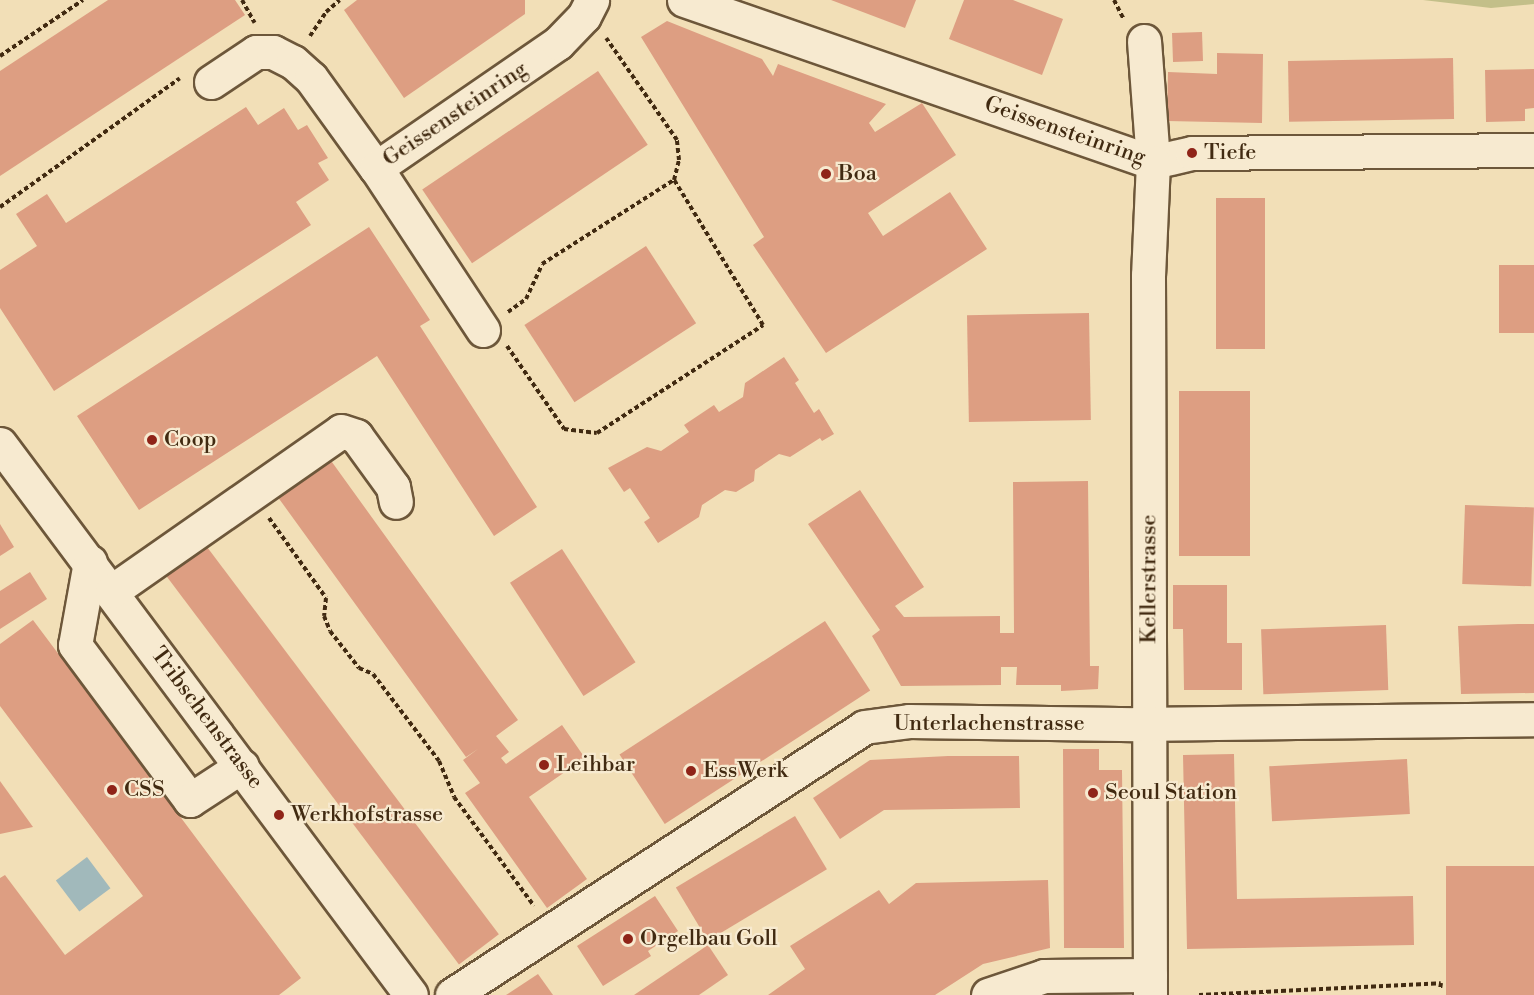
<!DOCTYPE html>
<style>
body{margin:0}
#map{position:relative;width:1534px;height:995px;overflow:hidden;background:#f2dfb7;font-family:"Libre Bodoni",serif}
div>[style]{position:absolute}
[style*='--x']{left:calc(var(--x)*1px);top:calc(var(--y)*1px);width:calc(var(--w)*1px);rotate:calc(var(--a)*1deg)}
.green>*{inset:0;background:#c3bf89}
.water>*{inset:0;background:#a1b9bb;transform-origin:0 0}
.building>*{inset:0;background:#dd9e82;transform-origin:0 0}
.path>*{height:4px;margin-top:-2px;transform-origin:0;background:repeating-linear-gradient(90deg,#412a11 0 4.5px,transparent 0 7.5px)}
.roads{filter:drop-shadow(2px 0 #6d573a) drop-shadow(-2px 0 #6d573a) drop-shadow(0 2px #6d573a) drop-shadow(0 -2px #6d573a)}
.minor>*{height:33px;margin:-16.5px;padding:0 16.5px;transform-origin:16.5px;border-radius:16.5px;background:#f7ead0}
.dots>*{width:16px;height:16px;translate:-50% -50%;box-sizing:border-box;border:3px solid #f7ead0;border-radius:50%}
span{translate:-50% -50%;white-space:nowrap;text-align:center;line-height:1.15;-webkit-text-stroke:4.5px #f7ead0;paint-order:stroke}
.street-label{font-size:22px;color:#412a11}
.poi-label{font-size:22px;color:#412a11}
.left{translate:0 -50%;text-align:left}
</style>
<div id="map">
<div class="green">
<div style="clip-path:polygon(1423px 0,1534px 0,1534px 4px,1491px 8px)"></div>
</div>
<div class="water">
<div style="left:87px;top:857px;width:39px;height:39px;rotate:53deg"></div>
</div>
<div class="building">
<div style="clip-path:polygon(108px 0,235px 0,245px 15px,0 176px,0 71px)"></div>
<div style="clip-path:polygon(357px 0,525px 0,525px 14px,404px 98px,344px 10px)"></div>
<div style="clip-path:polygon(831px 0,916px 0,905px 28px)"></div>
<div style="clip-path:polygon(964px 0,1013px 0,1063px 19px,1042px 75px,949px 39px)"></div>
<div style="clip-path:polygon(667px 21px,762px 59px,773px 76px,778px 64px,886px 104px,869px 123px,875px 132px,922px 103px,956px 155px,868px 213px,883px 236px,950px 192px,987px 249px,826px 353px,753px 245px,764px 237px,641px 37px)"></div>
<div style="left:1202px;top:32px;width:29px;height:30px;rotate:88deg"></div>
<div style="clip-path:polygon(1217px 53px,1263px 54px,1262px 123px,1167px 121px,1168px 72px,1217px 74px)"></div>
<div style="left:1453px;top:58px;width:61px;height:165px;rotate:89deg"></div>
<div style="clip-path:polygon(1534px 69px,1534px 108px,1525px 109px,1525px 121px,1486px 122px,1485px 70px)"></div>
<div style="left:598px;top:71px;width:89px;height:212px;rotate:56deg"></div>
<div style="clip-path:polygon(246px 107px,258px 125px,284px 108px,298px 130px,307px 125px,328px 158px,318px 163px,329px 180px,296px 202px,311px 225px,54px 391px,0 308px,0 270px,37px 246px,16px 214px,47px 194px,66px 223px)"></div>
<div style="left:1216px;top:198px;width:49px;height:151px"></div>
<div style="clip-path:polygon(369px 227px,430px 320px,420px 326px,537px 507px,494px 536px,377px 356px,139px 510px,77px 416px)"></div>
<div style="left:646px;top:246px;width:92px;height:145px;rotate:57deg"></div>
<div style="left:1499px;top:265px;width:35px;height:68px"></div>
<div style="left:1089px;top:313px;width:107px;height:122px;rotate:89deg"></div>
<div style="clip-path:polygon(784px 357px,799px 380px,795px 383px,814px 413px,819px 409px,834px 434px,822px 441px,820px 438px,790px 457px,779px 454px,755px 470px,754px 481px,736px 492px,725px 490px,702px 505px,699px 517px,658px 543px,644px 522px,650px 518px,630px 488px,624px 492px,608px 468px,647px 447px,661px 451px,689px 432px,684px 425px,714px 405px,719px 412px,743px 397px,745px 383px)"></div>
<div style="left:1179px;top:391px;width:71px;height:165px"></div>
<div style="clip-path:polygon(324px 451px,518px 720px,496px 736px,509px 752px,501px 758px,506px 764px,562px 725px,585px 758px,529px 797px,587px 879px,547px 908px,465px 793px,480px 783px,463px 760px,478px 749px,466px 757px,272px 489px)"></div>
<div style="clip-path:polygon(1088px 481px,1090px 666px,1099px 666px,1098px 689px,1061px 691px,1061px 685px,1016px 685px,1017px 667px,1001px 667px,1001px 685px,901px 686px,872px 636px,880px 630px,808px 524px,860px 490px,924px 587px,895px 606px,904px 617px,1000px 616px,1000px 633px,1014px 633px,1013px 482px)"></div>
<div style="left:1465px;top:505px;width:69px;height:79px;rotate:2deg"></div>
<div style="clip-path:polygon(0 524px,14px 547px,0 556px)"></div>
<div style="left:204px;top:543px;width:490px;height:50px;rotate:53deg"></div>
<div style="left:562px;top:549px;width:135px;height:62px;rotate:57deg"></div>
<div style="clip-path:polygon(30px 572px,47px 599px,0 629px,0 591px)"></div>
<div style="clip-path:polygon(1173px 585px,1227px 585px,1227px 643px,1242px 643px,1242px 690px,1184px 690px,1183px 629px,1173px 629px)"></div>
<div style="clip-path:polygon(33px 620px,301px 978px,279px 995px,0 995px,0 878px,5px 875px,65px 955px,143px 896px,0 706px,0 644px)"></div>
<div style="left:825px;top:621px;width:83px;height:245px;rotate:57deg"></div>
<div style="clip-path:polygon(1518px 624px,1534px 624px,1534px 693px,1461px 694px,1458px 626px)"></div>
<div style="left:1386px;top:625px;width:65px;height:125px;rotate:88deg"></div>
<div style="clip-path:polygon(1063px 749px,1099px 749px,1099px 770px,1122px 770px,1124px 948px,1064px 948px)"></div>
<div style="clip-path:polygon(1234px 754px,1237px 899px,1413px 896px,1414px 945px,1187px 949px,1183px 755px)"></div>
<div style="clip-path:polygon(948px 756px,1019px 756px,1020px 808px,884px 810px,840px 839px,813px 798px,870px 760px)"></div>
<div style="left:1407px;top:759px;width:55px;height:138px;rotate:87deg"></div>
<div style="clip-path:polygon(0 781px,33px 827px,0 834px)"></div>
<div style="left:795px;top:816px;width:62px;height:139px;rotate:59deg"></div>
<div style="left:1534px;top:866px;width:129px;height:88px;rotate:90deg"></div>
<div style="clip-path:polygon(1048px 880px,1050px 948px,983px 964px,935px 995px,768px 995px,805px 969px,790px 946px,879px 890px,889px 904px,916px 883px)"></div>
<div style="clip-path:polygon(655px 896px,678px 931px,648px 951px,651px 956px,603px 986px,577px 946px)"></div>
<div style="clip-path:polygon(708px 945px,728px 975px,699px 995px,634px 995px)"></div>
<div style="clip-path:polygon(538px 974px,553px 995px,506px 995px)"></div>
</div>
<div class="path">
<div style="--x:242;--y:0;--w:26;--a:61"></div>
<div style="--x:1114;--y:0;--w:20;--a:63"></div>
<div style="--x:310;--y:36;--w:29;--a:-56"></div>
<div style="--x:326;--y:12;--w:18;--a:-41"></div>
<div style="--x:0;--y:56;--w:100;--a:-34"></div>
<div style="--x:0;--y:207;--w:221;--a:-35.6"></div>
<div style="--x:508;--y:312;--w:22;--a:-36"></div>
<div style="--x:526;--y:299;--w:38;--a:-65"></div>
<div style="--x:542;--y:264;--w:156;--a:-32.5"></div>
<div style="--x:507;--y:346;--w:101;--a:55.5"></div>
<div style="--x:564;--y:429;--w:33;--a:7"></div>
<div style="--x:597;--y:433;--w:198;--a:-33"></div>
<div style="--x:763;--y:325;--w:170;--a:-121.5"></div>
<div style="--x:674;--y:180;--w:21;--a:-76"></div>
<div style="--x:679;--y:160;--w:20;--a:-96"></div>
<div style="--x:677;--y:140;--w:124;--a:-124.8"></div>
<div style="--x:269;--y:518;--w:98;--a:54.5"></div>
<div style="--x:326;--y:598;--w:18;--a:96"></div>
<div style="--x:324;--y:616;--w:16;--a:68"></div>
<div style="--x:330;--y:631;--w:47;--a:51.9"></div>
<div style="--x:359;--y:668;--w:15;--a:23"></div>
<div style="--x:373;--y:674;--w:109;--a:52.8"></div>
<div style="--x:439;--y:761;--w:39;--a:67"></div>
<div style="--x:454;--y:797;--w:135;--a:53.7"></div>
<div style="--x:1199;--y:995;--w:242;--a:-2.8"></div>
<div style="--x:1441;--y:983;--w:6;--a:99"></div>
</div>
<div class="roads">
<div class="minor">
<div style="--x:684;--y:0;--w:496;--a:19.1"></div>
<div style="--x:1153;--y:162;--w:40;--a:-13"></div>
<div style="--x:1192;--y:153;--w:342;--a:-0.5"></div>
<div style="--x:1144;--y:41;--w:121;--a:85.7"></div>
<div style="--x:1153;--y:162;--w:113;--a:92.5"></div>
<div style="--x:1148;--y:275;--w:720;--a:89.84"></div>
<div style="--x:211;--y:82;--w:54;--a:-33.7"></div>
<div style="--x:256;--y:52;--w:17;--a:0"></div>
<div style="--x:273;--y:52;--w:22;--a:27"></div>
<div style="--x:293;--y:62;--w:24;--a:42"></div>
<div style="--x:311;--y:78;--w:111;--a:54.2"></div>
<div style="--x:483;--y:330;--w:194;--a:-123.4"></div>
<div style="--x:376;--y:168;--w:221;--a:-34.5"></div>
<div style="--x:558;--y:43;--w:37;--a:-46"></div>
<div style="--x:584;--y:16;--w:18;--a:-63"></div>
<div style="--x:0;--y:444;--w:687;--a:53.28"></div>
<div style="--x:90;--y:562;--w:84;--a:100.2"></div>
<div style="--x:75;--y:645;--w:193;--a:53.4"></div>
<div style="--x:190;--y:800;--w:62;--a:-33.2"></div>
<div style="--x:112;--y:591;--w:279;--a:-34.9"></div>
<div style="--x:341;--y:431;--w:16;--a:18"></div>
<div style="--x:356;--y:436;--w:63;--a:54"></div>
<div style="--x:393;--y:487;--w:15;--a:79"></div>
<div style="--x:452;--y:995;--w:491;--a:-33"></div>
<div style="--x:864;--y:727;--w:45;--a:-7.6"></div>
<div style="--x:909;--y:721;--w:228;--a:0.8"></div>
<div style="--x:1137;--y:724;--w:397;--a:-0.7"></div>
<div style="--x:988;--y:995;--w:59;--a:-18.7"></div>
<div style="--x:1044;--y:976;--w:106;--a:-0.5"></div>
</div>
</div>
<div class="dots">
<div style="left:1192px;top:153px;background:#8f2418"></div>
<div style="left:826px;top:174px;background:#8f2418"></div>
<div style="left:152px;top:440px;background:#8f2418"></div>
<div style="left:544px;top:765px;background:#8f2418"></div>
<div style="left:691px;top:771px;background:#8f2418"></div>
<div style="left:112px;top:790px;background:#8f2418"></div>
<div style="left:1093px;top:793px;background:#8f2418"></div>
<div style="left:279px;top:815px;background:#8f2418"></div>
<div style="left:628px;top:939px;background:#8f2418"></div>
</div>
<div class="street-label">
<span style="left:455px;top:114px;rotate:-34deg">Geissensteinring</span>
<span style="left:1065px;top:131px;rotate:19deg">Geissensteinring</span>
<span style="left:1149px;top:579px;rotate:-90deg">Kellerstrasse</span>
<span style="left:207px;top:718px;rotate:53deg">Tribschenstrasse</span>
<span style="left:989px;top:724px">Unterlachenstrasse</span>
</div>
<div class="poi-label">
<span class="left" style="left:1204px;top:153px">Tiefe</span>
<span class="left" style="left:838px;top:174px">Boa</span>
<span class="left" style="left:164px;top:440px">Coop</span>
<span class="left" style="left:556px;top:765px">Leihbar</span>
<span class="left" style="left:703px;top:771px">EssWerk</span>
<span class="left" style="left:124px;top:790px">CSS</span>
<span class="left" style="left:1105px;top:793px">Seoul Station</span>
<span class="left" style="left:291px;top:815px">Werkhofstrasse</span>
<span class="left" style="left:640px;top:939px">Orgelbau Goll</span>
</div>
</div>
